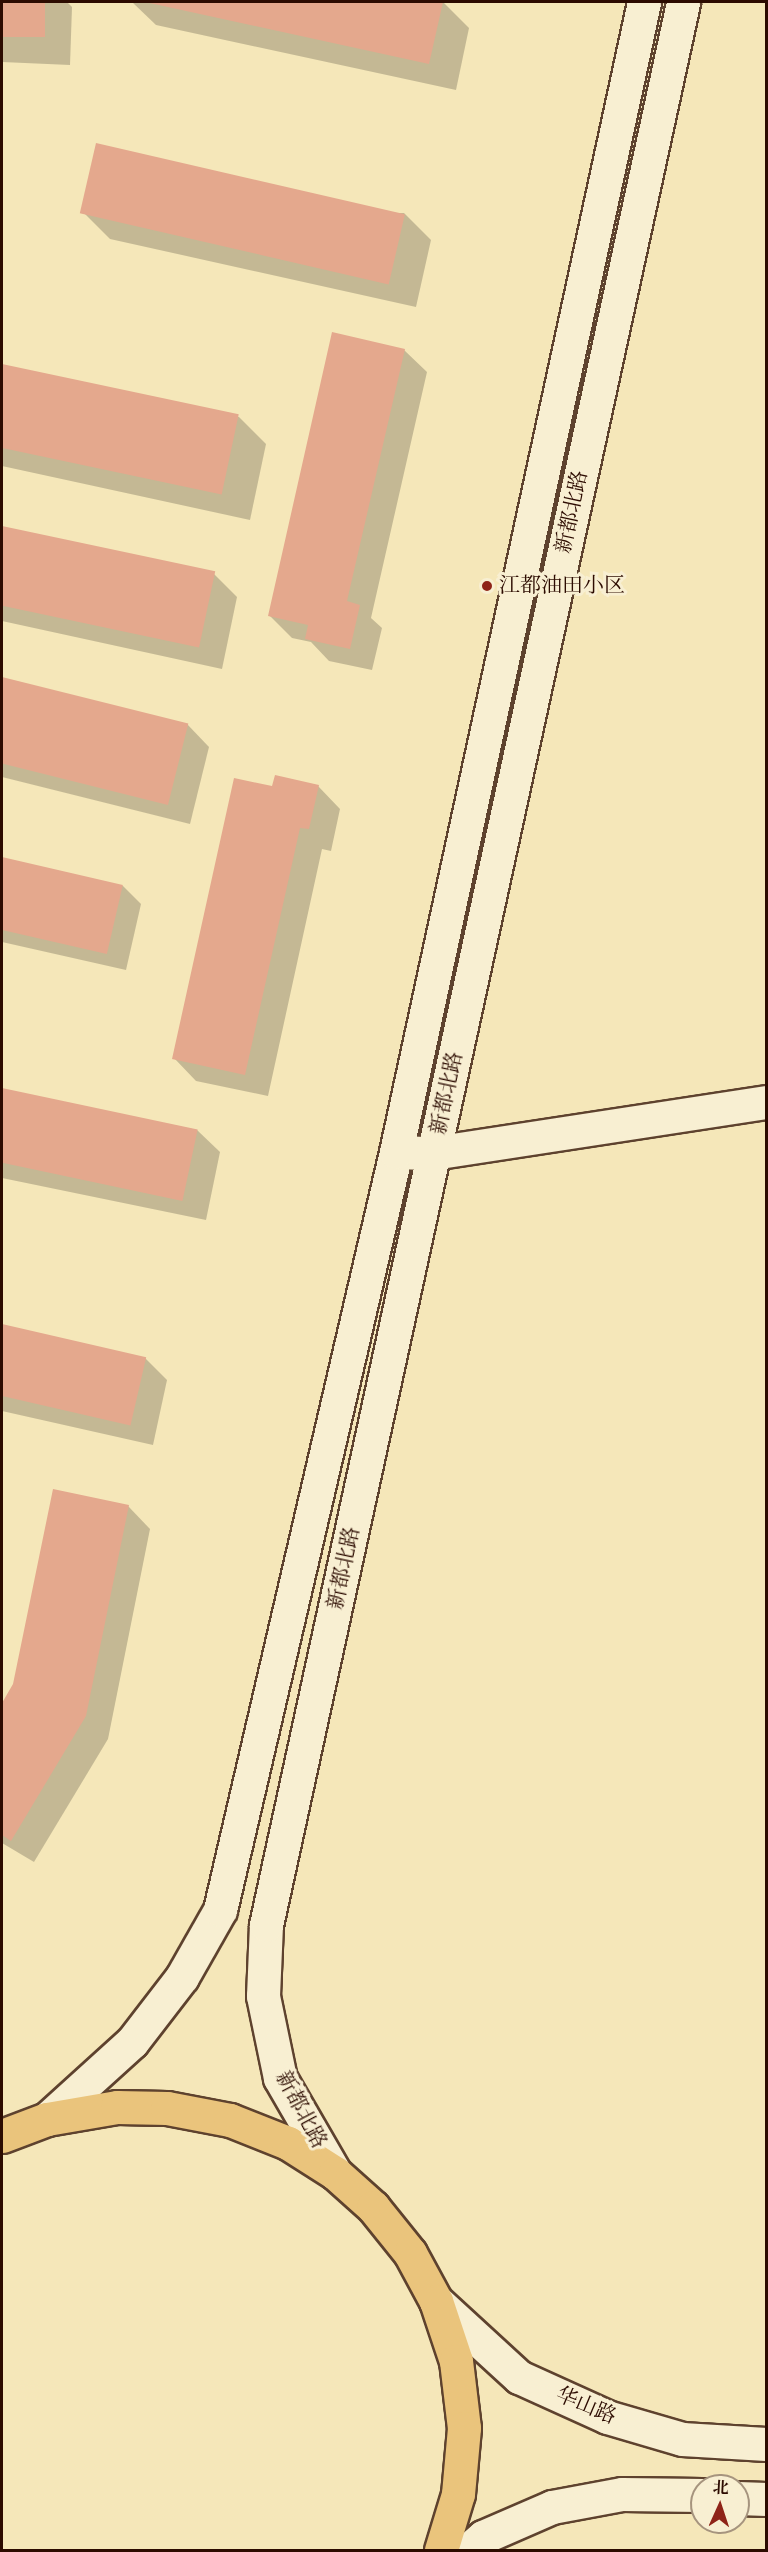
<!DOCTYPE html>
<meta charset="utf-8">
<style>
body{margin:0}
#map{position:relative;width:768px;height:2552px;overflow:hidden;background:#f5e7b9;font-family:"Libre Bodoni","Noto Serif SC",serif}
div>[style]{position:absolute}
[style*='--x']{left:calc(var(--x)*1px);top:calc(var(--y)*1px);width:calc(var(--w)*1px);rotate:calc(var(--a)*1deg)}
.shadow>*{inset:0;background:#0003}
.building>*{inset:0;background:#e4a88d;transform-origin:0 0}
.roads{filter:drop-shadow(2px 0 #5e422e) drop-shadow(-2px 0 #5e422e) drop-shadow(0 2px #5e422e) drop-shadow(0 -2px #5e422e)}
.street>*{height:33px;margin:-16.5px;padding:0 16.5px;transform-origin:16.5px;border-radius:16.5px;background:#f8efd2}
.secondary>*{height:33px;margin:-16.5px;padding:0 16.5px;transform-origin:16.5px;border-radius:16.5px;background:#f8efd2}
.primary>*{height:33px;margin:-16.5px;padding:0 16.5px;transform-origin:16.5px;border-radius:16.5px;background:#eac47c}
.dots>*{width:16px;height:16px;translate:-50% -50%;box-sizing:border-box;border:3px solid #f8efd2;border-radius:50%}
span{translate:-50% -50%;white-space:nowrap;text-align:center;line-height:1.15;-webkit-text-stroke:6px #f8efd2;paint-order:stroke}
.street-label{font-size:21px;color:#2c0b00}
.poi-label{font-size:21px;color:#2c0b00}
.left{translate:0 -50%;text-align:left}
.frame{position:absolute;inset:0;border:3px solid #2c0b00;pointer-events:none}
.north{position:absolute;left:690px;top:2474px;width:60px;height:60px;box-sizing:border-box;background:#f8efd2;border:2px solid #a6947e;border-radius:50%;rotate:3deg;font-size:16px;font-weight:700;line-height:24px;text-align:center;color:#2c0b00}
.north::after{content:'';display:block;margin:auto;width:21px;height:27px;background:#8f2418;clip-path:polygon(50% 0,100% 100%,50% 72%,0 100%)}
</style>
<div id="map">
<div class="shadow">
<div style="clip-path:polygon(2px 2px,67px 2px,72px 7px,70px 65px,2px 62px)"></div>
<div style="clip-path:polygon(132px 2px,443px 2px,469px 28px,456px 90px,156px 25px)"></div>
<div style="clip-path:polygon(83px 212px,404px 213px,431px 240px,416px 307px,110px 239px)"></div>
<div style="clip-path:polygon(404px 350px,427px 372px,371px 618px,382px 628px,372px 670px,329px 661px,311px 642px,292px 638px,269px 615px)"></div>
<div style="clip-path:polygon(2px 365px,239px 417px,266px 444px,250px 520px,2px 466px)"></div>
<div style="clip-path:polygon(2px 528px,214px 574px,237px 597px,222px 669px,2px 621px)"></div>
<div style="clip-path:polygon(2px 679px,187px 724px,209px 747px,190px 824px,2px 777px)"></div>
<div style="clip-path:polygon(318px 786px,340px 809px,331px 851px,322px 849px,268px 1096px,196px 1081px,174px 1058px,273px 788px)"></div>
<div style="clip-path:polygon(2px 858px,123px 886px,141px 904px,126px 970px,2px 942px)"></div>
<div style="clip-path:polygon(2px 1090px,197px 1130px,220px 1152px,206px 1220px,2px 1178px)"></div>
<div style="clip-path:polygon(2px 1325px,145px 1358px,167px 1380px,153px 1445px,2px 1411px)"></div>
<div style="clip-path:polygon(128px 1506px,150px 1529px,108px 1739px,34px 1862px,2px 1843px,2px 1706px)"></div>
</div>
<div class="building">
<div style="left:2px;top:2px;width:43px;height:35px"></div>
<div style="clip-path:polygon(145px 2px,443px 2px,429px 64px)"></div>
<div style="left:96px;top:143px;width:317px;height:72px;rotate:13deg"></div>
<div style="clip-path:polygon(332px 332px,405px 349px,347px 601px,360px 605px,350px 649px,305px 639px,308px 625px,268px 616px)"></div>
<div style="left:2px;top:364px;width:242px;height:82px;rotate:12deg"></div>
<div style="left:2px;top:526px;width:218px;height:78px;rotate:12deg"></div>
<div style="left:2px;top:677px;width:192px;height:84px;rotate:14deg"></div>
<div style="clip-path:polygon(275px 775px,319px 785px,309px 829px,300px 828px,245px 1075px,172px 1059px,234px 778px,272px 786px)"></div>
<div style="left:2px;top:857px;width:124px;height:71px;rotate:13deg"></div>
<div style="left:2px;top:1088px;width:200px;height:73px;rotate:12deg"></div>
<div style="left:2px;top:1324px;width:148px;height:70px;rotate:13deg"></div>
<div style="clip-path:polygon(53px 1489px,129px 1505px,86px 1716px,11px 1841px,2px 1835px,2px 1703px,13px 1684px)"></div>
</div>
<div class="roads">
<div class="street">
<div style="--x:396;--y:1152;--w:37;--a:2"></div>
<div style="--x:433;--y:1153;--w:337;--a:-8.7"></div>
</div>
<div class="secondary">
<div style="--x:47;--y:2119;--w:115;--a:-42.2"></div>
<div style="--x:132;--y:2042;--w:82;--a:-52.4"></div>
<div style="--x:182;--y:1977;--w:77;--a:-60.4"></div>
<div style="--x:220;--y:1910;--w:778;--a:-76.93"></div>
<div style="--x:396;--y:1152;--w:1176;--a:-77.83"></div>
<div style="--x:335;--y:2173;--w:110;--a:-120.1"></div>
<div style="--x:280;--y:2078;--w:84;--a:-101.7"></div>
<div style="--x:263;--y:1996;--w:71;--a:-87.6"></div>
<div style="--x:266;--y:1925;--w:1968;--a:-77.76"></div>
<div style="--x:436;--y:2301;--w:113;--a:42.5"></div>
<div style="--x:519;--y:2377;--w:97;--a:24.4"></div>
<div style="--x:607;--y:2417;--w:78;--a:16.3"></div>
<div style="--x:682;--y:2439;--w:84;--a:3.4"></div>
<div style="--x:738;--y:2498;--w:28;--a:2"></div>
<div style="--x:468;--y:2550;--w:20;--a:-41"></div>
<div style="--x:483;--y:2537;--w:75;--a:-23.5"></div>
<div style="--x:552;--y:2507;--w:71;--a:-10.5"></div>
<div style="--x:622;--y:2494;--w:80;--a:0.7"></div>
</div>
<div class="primary">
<div style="--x:2;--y:2136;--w:48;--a:-20.7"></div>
<div style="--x:47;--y:2119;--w:71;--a:-9.7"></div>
<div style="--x:117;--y:2107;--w:50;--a:1.1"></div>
<div style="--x:167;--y:2108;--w:64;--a:10.8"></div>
<div style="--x:230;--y:2120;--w:62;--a:21.6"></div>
<div style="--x:288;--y:2143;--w:56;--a:32.6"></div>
<div style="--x:335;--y:2173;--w:51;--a:41.8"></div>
<div style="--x:373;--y:2207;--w:59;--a:51.2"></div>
<div style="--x:410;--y:2253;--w:55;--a:61.6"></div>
<div style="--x:436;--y:2301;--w:63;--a:71.6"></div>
<div style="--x:456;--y:2361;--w:67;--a:83.2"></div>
<div style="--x:464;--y:2428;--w:66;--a:95.2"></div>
<div style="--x:458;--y:2494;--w:59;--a:106.9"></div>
</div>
</div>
<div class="dots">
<div style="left:487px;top:586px;background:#8f2418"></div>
</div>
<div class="street-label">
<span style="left:572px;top:512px;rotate:-78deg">新都北路</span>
<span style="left:447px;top:1093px;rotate:-78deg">新都北路</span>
<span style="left:344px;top:1568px;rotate:-78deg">新都北路</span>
<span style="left:301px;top:2110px;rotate:62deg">新都北路</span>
<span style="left:586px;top:2406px;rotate:23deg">华山路</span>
</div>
<div class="poi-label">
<span class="left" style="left:499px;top:586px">江都油田小区</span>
</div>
<div class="frame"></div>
<div class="north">北</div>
</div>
